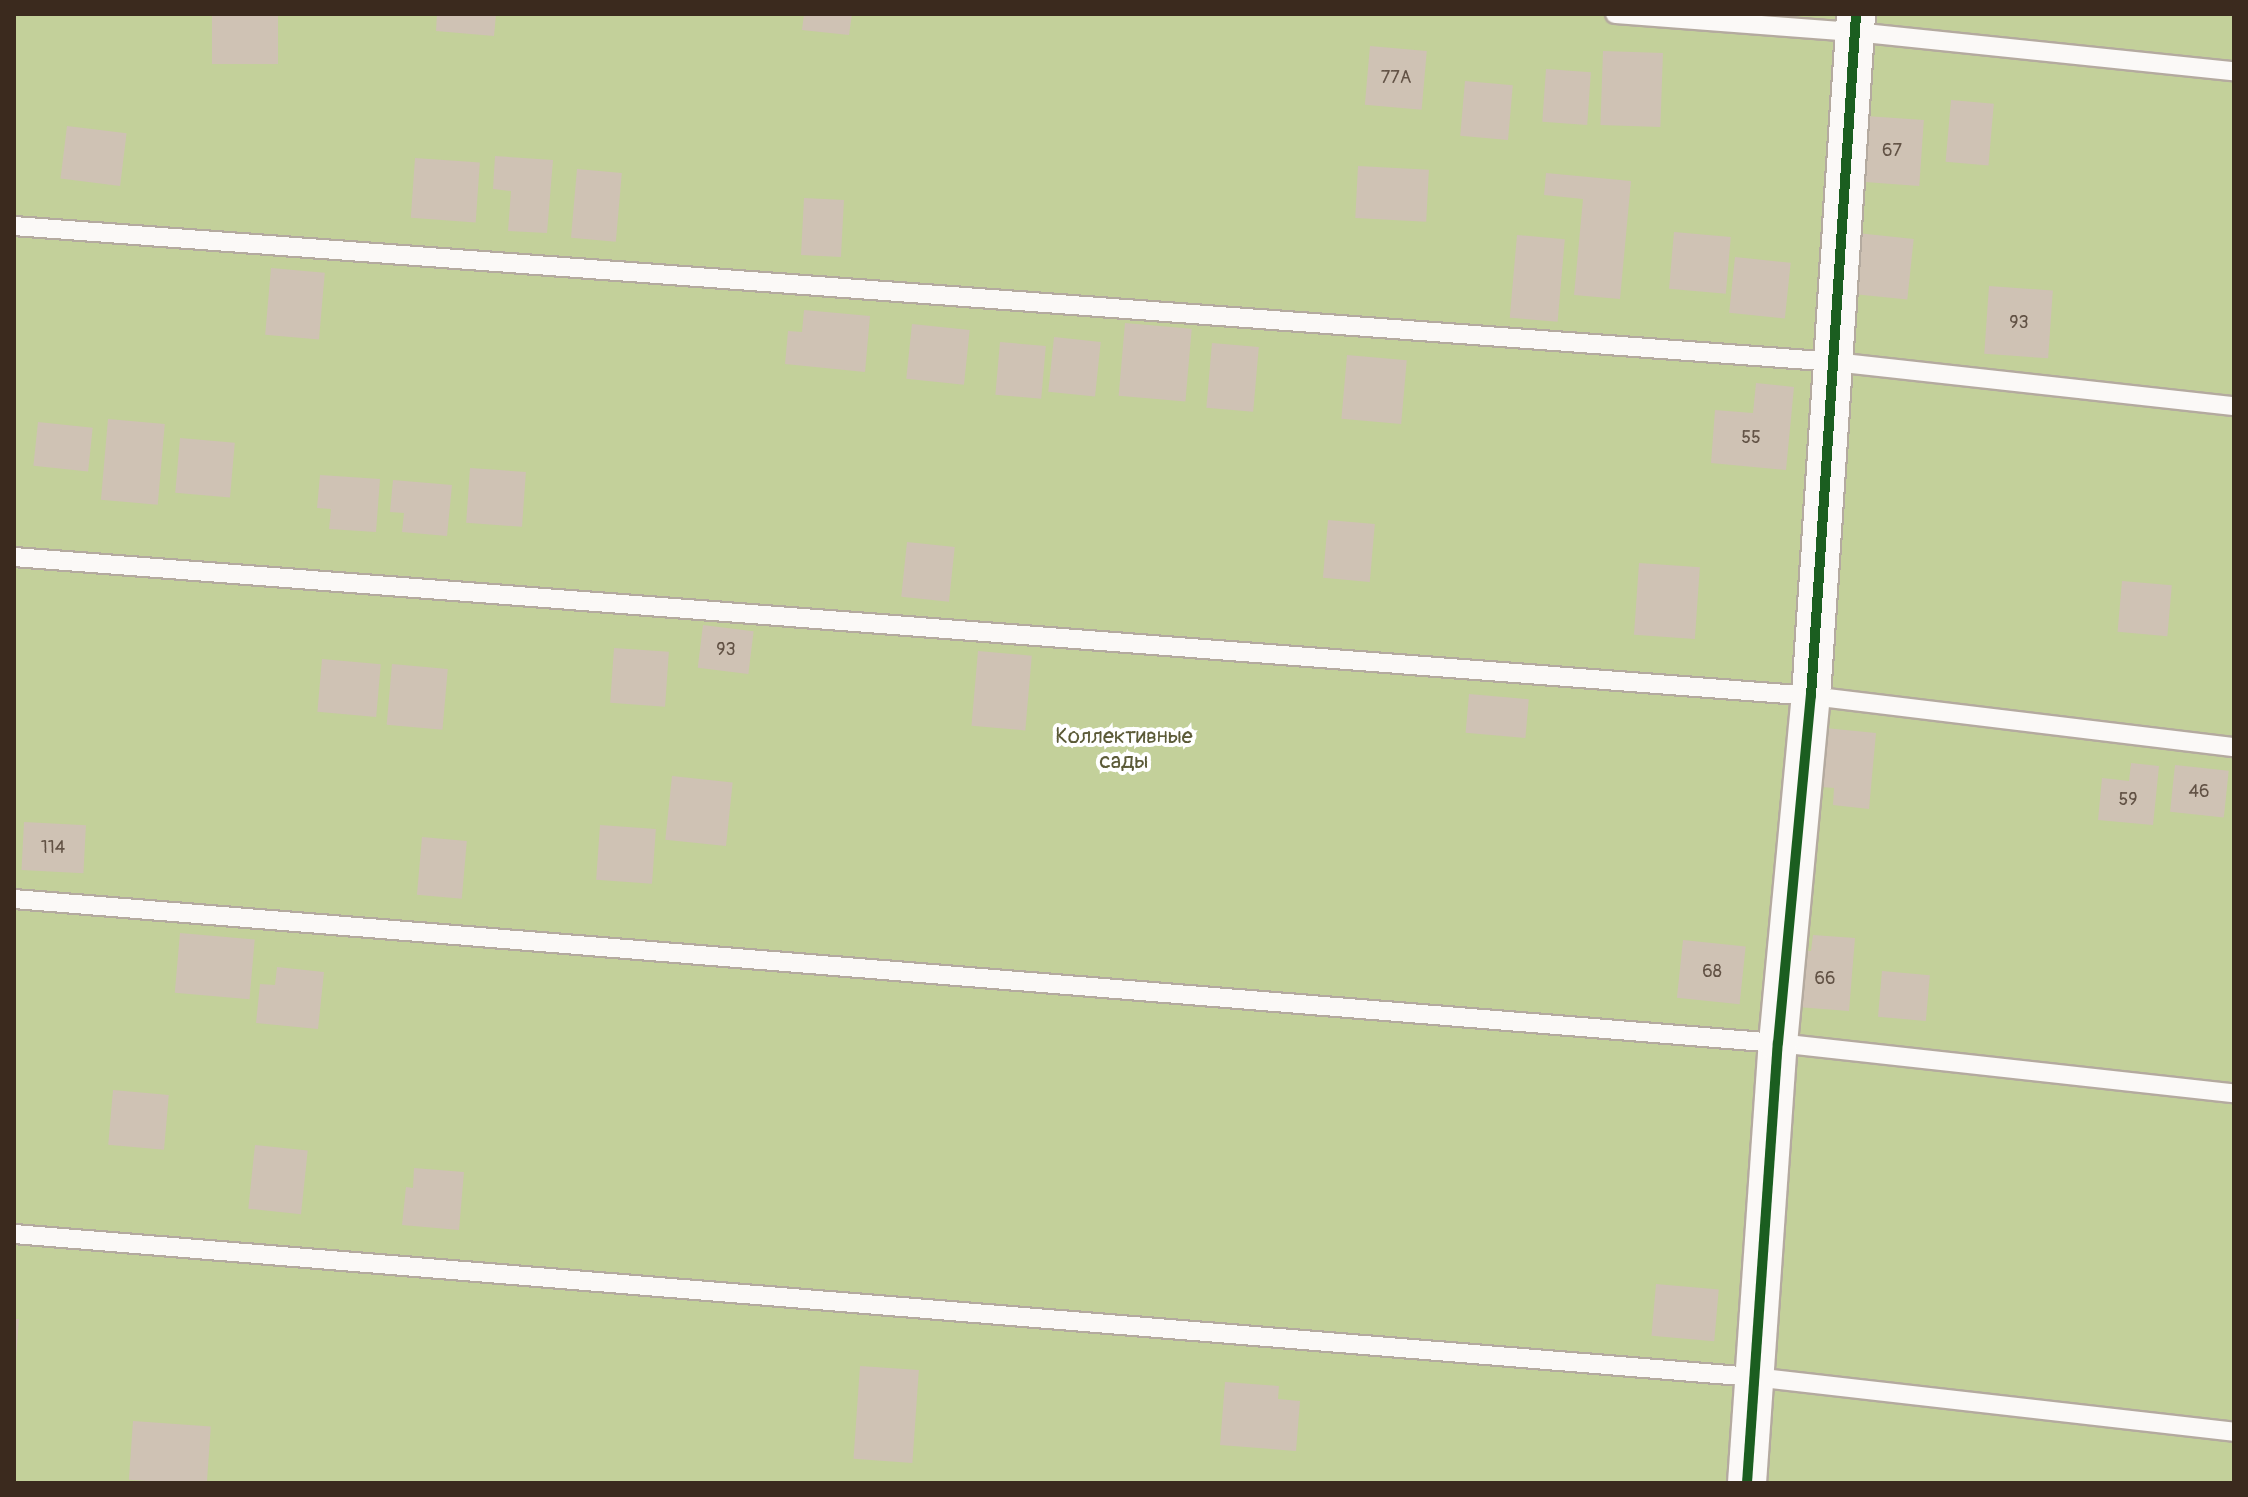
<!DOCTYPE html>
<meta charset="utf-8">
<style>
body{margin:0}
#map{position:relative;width:2248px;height:1497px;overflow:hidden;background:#e7d9ca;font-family:Pangolin,sans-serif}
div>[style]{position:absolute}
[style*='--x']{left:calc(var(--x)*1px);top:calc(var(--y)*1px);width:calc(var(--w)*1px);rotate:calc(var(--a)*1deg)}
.green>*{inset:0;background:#c3d09a;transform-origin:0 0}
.building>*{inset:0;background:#cfc2b4;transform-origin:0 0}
.roads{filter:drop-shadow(2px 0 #b4aa9f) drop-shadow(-2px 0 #b4aa9f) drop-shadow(0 2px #b4aa9f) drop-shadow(0 -2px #b4aa9f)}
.service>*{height:18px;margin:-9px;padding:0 9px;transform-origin:9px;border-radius:9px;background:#fbf9f7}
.minor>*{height:38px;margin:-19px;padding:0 19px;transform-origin:19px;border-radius:19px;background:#fbf9f7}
.cycleway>*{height:10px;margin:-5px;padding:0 5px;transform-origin:5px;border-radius:5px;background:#1b5e20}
span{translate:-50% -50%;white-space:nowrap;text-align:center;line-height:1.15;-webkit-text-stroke:8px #fff;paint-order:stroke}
.number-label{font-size:18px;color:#625245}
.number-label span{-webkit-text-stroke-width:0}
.park-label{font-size:22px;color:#5b5a37}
.frame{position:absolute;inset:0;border:16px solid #3b2a1e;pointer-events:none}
</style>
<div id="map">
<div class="green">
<div style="left:14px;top:14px;width:2220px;height:1469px"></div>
</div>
<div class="building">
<div style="left:212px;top:14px;width:66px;height:50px"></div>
<div style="clip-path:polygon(437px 14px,496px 14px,494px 36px,436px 31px)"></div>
<div style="clip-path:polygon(804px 14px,852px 14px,849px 35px,802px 30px)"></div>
<div style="left:1370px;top:46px;width:57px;height:59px;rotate:5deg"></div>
<div style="left:1603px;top:51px;width:60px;height:74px;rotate:2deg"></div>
<div style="left:1546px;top:69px;width:45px;height:53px;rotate:4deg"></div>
<div style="left:1465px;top:81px;width:48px;height:55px;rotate:5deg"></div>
<div style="left:1951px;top:100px;width:43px;height:62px;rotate:5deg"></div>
<div style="left:1866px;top:116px;width:58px;height:66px;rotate:4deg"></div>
<div style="left:67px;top:126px;width:60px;height:53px;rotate:7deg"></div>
<div style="clip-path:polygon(495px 156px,553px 160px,547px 233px,508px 231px,511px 191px,493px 189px)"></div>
<div style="left:415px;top:158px;width:65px;height:60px;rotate:4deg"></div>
<div style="left:1358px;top:166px;width:71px;height:52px;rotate:3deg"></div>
<div style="left:577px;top:169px;width:45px;height:69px;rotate:5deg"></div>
<div style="clip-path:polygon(1546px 173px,1631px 181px,1620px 299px,1574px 295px,1583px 199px,1544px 195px)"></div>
<div style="left:804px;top:198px;width:40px;height:57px;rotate:3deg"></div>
<div style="left:1674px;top:232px;width:57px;height:57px;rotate:5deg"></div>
<div style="left:1857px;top:233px;width:57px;height:61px;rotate:6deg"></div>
<div style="left:1517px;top:235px;width:48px;height:83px;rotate:5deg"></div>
<div style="left:1735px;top:257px;width:56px;height:56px;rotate:6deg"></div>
<div style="left:271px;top:268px;width:54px;height:67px;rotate:5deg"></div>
<div style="left:1989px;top:286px;width:64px;height:68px;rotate:4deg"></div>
<div style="clip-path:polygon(804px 310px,870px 316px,865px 372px,785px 364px,788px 331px,802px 332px)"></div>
<div style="left:1125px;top:323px;width:67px;height:73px;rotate:5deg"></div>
<div style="left:912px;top:324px;width:58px;height:55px;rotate:6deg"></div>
<div style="left:1054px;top:337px;width:47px;height:55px;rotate:6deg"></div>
<div style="left:1000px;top:342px;width:46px;height:53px;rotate:5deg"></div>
<div style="left:1212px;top:343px;width:47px;height:65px;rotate:5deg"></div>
<div style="left:1347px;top:355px;width:60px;height:64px;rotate:5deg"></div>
<div style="clip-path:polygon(1756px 383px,1794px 387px,1786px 470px,1711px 463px,1715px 410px,1753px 413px)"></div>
<div style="left:108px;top:419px;width:57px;height:81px;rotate:5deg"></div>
<div style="left:38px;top:422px;width:55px;height:44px;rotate:6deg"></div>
<div style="left:180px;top:438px;width:55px;height:55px;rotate:5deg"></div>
<div style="left:470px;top:468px;width:56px;height:55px;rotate:4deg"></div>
<div style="clip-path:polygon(320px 475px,380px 479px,376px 532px,329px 529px,331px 509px,317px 508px)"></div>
<div style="clip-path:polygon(393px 480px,452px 485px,447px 536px,402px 532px,404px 513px,390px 512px)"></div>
<div style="left:1328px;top:520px;width:47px;height:58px;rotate:5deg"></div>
<div style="left:907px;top:542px;width:48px;height:55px;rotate:6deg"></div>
<div style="left:1639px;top:563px;width:61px;height:72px;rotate:4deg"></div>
<div style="left:2122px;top:581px;width:50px;height:51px;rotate:5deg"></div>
<div style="left:703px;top:625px;width:51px;height:43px;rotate:7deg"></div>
<div style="left:614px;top:648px;width:55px;height:55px;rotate:4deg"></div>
<div style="left:978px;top:651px;width:54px;height:75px;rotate:5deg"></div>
<div style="left:322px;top:659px;width:59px;height:53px;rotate:5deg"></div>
<div style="left:392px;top:664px;width:56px;height:61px;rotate:5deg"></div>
<div style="left:1469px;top:694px;width:60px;height:39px;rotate:5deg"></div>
<div style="clip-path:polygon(1815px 727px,1876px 733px,1869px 809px,1833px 805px,1834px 788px,1809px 786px)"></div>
<div style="clip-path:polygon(2131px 763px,2159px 766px,2153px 825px,2098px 820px,2102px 778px,2129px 781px)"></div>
<div style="left:2175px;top:765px;width:54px;height:47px;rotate:6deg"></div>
<div style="left:672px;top:776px;width:61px;height:64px;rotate:6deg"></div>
<div style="left:24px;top:822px;width:62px;height:48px;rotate:3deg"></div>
<div style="left:600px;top:825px;width:56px;height:55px;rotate:4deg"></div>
<div style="left:422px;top:837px;width:45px;height:58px;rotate:5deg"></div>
<div style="left:180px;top:933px;width:75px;height:60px;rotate:5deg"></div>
<div style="clip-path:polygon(1813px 935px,1855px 938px,1849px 1011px,1797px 1007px,1801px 951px,1811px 951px)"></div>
<div style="left:1683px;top:940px;width:63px;height:58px;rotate:6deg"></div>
<div style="clip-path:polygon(277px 967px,324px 972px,318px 1029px,256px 1023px,260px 984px,275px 985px)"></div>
<div style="left:1882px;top:971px;width:48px;height:46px;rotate:5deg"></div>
<div style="left:113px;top:1090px;width:56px;height:55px;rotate:5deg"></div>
<div style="left:255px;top:1145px;width:53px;height:64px;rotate:6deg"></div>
<div style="clip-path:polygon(414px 1168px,464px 1172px,459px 1230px,402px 1225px,406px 1187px,413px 1188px)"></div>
<div style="left:1656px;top:1284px;width:63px;height:52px;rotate:5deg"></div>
<div style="clip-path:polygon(14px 1319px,19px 1319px,16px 1358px,14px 1358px)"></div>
<div style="left:860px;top:1366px;width:59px;height:93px;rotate:4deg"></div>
<div style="clip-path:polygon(1225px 1382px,1279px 1386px,1278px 1399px,1300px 1401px,1296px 1451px,1220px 1445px)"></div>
<div style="left:133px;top:1421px;width:78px;height:59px;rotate:4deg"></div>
</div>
<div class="roads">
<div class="service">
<div style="--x:1615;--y:14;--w:240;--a:4.3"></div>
<div style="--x:1854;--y:32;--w:382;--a:5.9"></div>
<div style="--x:14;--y:226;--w:1825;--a:4.27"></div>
<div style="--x:1834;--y:362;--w:402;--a:6.3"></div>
<div style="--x:14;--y:557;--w:1802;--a:4.42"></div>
<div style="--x:1811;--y:696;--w:426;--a:6.9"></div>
<div style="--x:14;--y:899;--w:1770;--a:4.67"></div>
<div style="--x:1778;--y:1043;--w:459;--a:6.3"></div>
<div style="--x:14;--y:1234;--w:1746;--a:4.7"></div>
<div style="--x:1754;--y:1377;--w:483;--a:6.5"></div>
</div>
<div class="minor">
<div style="--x:1747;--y:1483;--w:441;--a:-86"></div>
<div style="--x:1778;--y:1043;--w:349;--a:-84.6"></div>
<div style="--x:1811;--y:696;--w:683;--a:-86.22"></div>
</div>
</div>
<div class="cycleway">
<div style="--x:1747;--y:1483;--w:441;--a:-86"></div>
<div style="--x:1778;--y:1043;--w:349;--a:-84.6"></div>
<div style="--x:1811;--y:696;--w:683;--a:-86.22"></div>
</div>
<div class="number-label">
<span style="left:1396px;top:78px">77А</span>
<span style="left:1892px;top:151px">67</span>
<span style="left:2019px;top:323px">93</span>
<span style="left:1751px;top:438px">55</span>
<span style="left:726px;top:650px">93</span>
<span style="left:2199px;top:792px">46</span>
<span style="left:2128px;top:800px">59</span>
<span style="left:53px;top:848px">114</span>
<span style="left:1712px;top:972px">68</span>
<span style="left:1825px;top:979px">66</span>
</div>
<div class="park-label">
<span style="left:1124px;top:749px">Коллективные<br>сады</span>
</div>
<div class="frame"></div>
</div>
